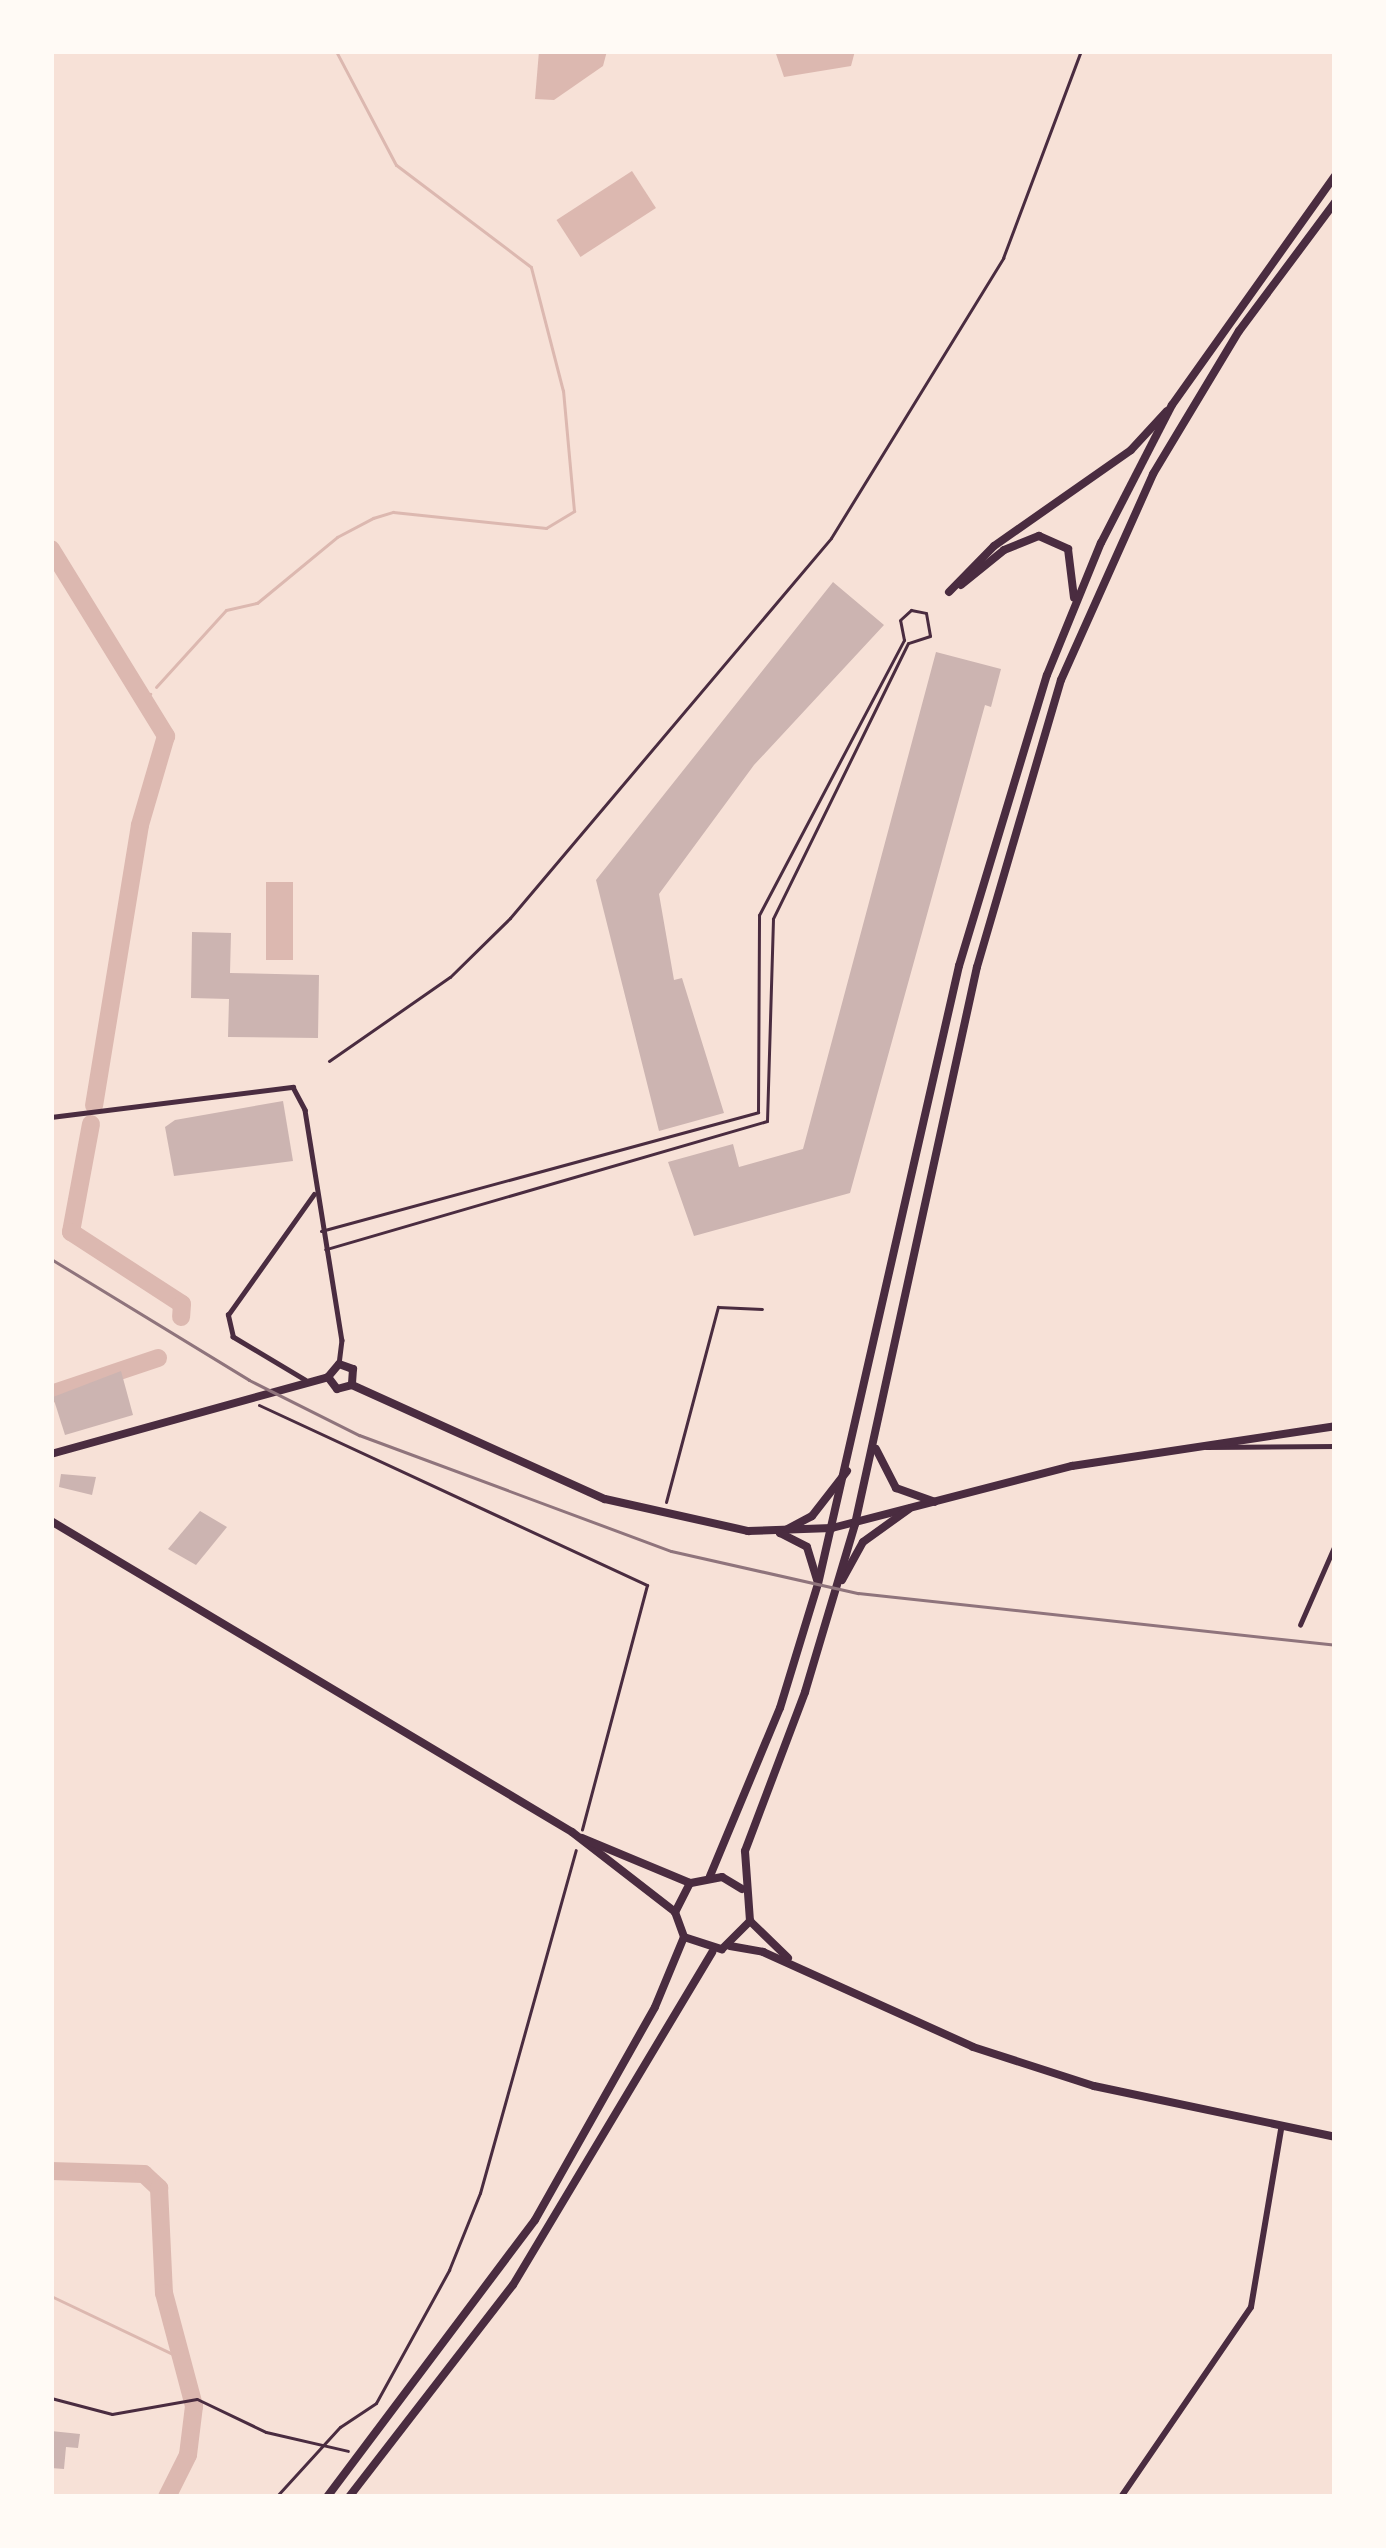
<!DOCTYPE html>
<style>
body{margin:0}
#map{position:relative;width:1386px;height:2548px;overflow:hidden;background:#f7e1d7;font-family:Helvetica,sans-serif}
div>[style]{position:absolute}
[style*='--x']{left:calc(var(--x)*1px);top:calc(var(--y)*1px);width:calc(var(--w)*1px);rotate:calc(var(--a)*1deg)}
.water>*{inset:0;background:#dcb8b0;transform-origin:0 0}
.stream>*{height:3px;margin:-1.5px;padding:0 1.5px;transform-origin:1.5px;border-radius:1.5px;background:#dcb8b0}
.river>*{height:18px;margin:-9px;padding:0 9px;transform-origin:9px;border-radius:9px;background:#dcb8b0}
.building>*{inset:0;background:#ccb4b1}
.path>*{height:3px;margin:-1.5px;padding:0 1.5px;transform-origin:1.5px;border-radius:1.5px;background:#4a2c40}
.service>*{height:3px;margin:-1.5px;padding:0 1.5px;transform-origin:1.5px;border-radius:1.5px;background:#4a2c40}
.minor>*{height:4.5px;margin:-2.25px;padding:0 2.25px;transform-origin:2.25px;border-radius:2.25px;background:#4a2c40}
.tertiary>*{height:6px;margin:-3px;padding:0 3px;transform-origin:3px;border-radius:3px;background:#4a2c40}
.primary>*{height:8px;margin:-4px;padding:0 4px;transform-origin:4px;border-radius:4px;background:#4a2c40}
.trunk>*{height:8px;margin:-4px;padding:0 4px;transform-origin:4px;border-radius:4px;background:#4a2c40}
.rail>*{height:3px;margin:-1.5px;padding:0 1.5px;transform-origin:1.5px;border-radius:1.5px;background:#8f747c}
span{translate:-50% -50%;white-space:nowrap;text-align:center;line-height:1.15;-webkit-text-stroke:12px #fffaf5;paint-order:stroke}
.frame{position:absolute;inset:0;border:54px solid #fffaf5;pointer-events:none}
</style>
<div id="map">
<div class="water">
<div style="clip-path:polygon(539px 51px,607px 51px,603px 66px,554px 100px,535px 99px)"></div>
<div style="clip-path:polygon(775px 51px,855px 51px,851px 66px,784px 77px)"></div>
<div style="left:632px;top:171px;width:44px;height:90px;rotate:57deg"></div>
<div style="left:266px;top:882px;width:27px;height:78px"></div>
</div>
<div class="stream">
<div style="--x:156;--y:687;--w:104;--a:-47.7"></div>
<div style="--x:226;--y:610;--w:32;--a:-13"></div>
<div style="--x:257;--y:603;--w:104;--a:-39.5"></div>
<div style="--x:337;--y:537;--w:41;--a:-27.8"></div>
<div style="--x:373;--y:518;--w:21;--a:-17"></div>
<div style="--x:393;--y:512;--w:154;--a:6"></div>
<div style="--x:546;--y:528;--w:33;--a:-31"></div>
<div style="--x:574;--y:511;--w:121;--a:-95.2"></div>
<div style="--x:563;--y:391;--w:128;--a:-104.5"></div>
<div style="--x:531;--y:267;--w:169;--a:-142.9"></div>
<div style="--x:396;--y:165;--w:129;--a:-117.8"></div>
<div style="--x:145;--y:701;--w:9;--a:-54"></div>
<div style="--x:51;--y:2296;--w:146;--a:25.5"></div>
</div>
<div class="river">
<div style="--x:51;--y:549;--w:220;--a:58.4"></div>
<div style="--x:166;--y:736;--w:93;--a:106.3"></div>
<div style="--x:140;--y:825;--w:284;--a:99.3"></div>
<div style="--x:91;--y:1124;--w:110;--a:100.5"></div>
<div style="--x:71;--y:1232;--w:132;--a:33"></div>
<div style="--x:182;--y:1304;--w:13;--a:94"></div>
<div style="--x:51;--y:1394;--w:113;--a:-18.6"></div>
<div style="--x:51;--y:2171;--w:93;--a:1.8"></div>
<div style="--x:144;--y:2174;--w:21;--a:43"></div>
<div style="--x:159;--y:2188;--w:105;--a:87.3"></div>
<div style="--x:164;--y:2293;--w:117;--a:75.1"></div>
<div style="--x:194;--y:2406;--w:49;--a:97"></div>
<div style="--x:188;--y:2455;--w:47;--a:116.6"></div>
</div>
<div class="building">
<div style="clip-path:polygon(833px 582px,884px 625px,754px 765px,659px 894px,674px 980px,682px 978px,724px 1113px,659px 1131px,596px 880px)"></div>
<div style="clip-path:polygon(936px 652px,1001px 669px,991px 707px,985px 705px,850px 1193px,694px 1236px,668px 1162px,733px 1144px,739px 1167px,803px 1149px)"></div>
<div style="clip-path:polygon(192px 932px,231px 933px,230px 973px,319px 975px,318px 1038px,228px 1037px,229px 999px,191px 998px)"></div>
<div style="clip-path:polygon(283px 1101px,293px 1161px,174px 1176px,165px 1127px,175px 1120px)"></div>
<div style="clip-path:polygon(121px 1371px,133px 1415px,65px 1435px,53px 1397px)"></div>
<div style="clip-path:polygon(61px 1474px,96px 1477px,92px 1495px,59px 1487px)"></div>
<div style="clip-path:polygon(200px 1511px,227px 1527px,196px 1565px,168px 1549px)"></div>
<div style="clip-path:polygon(51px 2431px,80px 2434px,78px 2448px,66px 2447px,64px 2469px,51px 2468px)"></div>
</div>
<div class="path">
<div style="--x:329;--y:1061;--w:147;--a:-34.8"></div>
<div style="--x:450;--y:977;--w:84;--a:-44.5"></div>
<div style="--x:510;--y:918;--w:497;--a:-49.8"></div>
<div style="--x:831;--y:538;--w:329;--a:-58.4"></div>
<div style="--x:1003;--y:258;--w:221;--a:-69.4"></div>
<div style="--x:259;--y:1405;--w:428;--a:24.9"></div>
<div style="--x:647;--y:1585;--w:253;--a:104.9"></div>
<div style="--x:666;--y:1502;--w:202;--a:-75.1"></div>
<div style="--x:718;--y:1307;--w:44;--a:2.6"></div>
<div style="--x:51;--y:2398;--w:63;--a:14.7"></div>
<div style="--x:112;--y:2414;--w:86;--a:-10"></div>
<div style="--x:197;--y:2399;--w:76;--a:25.6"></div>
<div style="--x:266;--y:2432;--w:84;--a:13"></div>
<div style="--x:276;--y:2497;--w:95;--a:-47.6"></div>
<div style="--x:340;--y:2427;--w:43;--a:-33.7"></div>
<div style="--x:376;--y:2403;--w:152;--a:-61.2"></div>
<div style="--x:449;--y:2270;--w:83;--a:-68.1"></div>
<div style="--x:480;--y:2193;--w:356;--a:-74.4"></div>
</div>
<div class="service">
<div style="--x:321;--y:1231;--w:453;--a:-15.2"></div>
<div style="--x:758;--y:1112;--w:197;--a:-89.7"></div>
<div style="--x:759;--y:915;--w:311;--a:-62.2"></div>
<div style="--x:904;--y:640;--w:20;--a:-101"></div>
<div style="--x:900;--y:620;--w:15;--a:-42"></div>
<div style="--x:911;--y:610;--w:15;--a:11"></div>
<div style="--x:926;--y:613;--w:23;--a:80"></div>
<div style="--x:930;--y:636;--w:23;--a:162"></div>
<div style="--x:908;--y:643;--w:307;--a:116.1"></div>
<div style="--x:773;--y:919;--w:202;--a:91.7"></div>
<div style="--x:767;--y:1121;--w:460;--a:163.8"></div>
</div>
<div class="minor">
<div style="--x:51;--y:1117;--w:244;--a:-7.1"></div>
<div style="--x:293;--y:1087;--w:26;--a:62"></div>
<div style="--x:305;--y:1110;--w:233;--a:80.9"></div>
<div style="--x:342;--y:1340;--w:24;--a:97"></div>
<div style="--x:305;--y:1380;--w:84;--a:-149.2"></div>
<div style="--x:233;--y:1337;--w:23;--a:-103"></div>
<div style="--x:228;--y:1315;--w:148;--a:-54.6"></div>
<div style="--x:1206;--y:1447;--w:129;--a:-0.4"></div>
<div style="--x:1300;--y:1625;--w:87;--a:-66.4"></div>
</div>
<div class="tertiary">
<div style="--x:1121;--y:2497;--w:230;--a:-55.6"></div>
<div style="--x:1251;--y:2307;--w:180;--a:-80.4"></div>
</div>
<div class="primary">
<div style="--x:328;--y:1377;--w:15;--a:53"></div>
<div style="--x:337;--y:1389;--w:16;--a:-15"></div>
<div style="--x:352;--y:1385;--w:277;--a:24.3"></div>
<div style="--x:605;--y:1499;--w:147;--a:12.6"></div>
<div style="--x:748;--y:1531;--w:84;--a:-2"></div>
<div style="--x:832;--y:1528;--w:248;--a:-14.5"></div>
<div style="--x:1072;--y:1466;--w:266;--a:-8.6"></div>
<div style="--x:51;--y:1454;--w:288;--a:-15.5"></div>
<div style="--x:328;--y:1377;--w:17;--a:-50"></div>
<div style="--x:339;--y:1364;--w:15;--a:20"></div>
<div style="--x:353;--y:1369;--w:16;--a:94"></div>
<div style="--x:51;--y:1521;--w:607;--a:30.83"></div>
<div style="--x:572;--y:1832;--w:130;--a:37.8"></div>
<div style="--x:582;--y:1838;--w:117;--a:22.6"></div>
<div style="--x:750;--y:1921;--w:53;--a:44.2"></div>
<div style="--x:730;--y:1946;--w:34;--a:10"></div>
<div style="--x:763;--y:1952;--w:230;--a:24.3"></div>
<div style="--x:973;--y:2047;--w:127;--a:17.9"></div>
<div style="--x:1094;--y:2086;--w:246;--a:11.9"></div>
</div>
<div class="trunk">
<div style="--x:961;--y:585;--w:55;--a:-39.1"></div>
<div style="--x:1004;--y:550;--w:38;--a:-22"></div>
<div style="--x:1039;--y:536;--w:32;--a:24"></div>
<div style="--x:1068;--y:549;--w:49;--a:83"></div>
<div style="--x:949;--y:592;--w:64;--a:-45.6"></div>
<div style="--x:994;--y:546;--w:167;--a:-35"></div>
<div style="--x:1131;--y:450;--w:53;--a:-47.3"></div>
<div style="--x:876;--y:1449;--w:44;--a:62.9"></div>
<div style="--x:896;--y:1488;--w:41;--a:19.7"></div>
<div style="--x:780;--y:1533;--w:36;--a:-28"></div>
<div style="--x:812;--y:1516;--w:57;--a:-52.1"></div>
<div style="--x:780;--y:1533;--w:30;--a:27"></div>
<div style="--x:807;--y:1547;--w:37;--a:73"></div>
<div style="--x:842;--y:1580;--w:43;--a:-61.1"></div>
<div style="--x:863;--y:1542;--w:57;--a:-35.7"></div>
<div style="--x:710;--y:1876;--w:182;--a:-67.4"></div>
<div style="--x:780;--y:1708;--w:130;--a:-73"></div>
<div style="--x:818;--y:1584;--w:634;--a:-77.15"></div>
<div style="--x:959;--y:966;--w:304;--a:-73.2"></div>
<div style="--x:1047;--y:675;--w:143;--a:-67.8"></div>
<div style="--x:1101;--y:543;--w:155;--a:-62.8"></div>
<div style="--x:1172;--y:405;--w:281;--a:-54.6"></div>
<div style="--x:742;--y:1889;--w:23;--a:-149"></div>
<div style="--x:722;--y:1877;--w:33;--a:169"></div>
<div style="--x:690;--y:1883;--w:33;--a:117"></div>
<div style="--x:675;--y:1912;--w:27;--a:70"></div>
<div style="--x:684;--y:1937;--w:40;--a:18"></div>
<div style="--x:722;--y:1949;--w:40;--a:-45"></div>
<div style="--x:750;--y:1921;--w:70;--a:-94.1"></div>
<div style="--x:745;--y:1851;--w:170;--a:-69.3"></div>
<div style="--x:805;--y:1692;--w:175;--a:-73.4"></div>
<div style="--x:855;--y:1524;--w:570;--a:-77.65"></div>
<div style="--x:977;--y:967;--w:299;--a:-73.7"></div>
<div style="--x:1061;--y:680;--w:226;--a:-65.9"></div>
<div style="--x:1153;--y:474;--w:167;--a:-59"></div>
<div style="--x:1239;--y:331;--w:161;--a:-53.3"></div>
<div style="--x:327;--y:2497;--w:346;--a:-53.1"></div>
<div style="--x:535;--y:2220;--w:244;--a:-60.6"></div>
<div style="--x:655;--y:2007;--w:76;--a:-67.5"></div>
<div style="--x:349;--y:2497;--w:268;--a:-52.3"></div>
<div style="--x:513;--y:2285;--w:388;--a:-59.1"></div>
</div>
<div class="rail">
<div style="--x:51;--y:1259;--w:232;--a:31.4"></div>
<div style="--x:249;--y:1380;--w:123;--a:26.6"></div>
<div style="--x:359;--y:1435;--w:333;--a:20.4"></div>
<div style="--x:671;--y:1551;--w:192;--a:12.7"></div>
<div style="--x:858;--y:1593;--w:480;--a:6.2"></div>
</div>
<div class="frame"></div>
</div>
